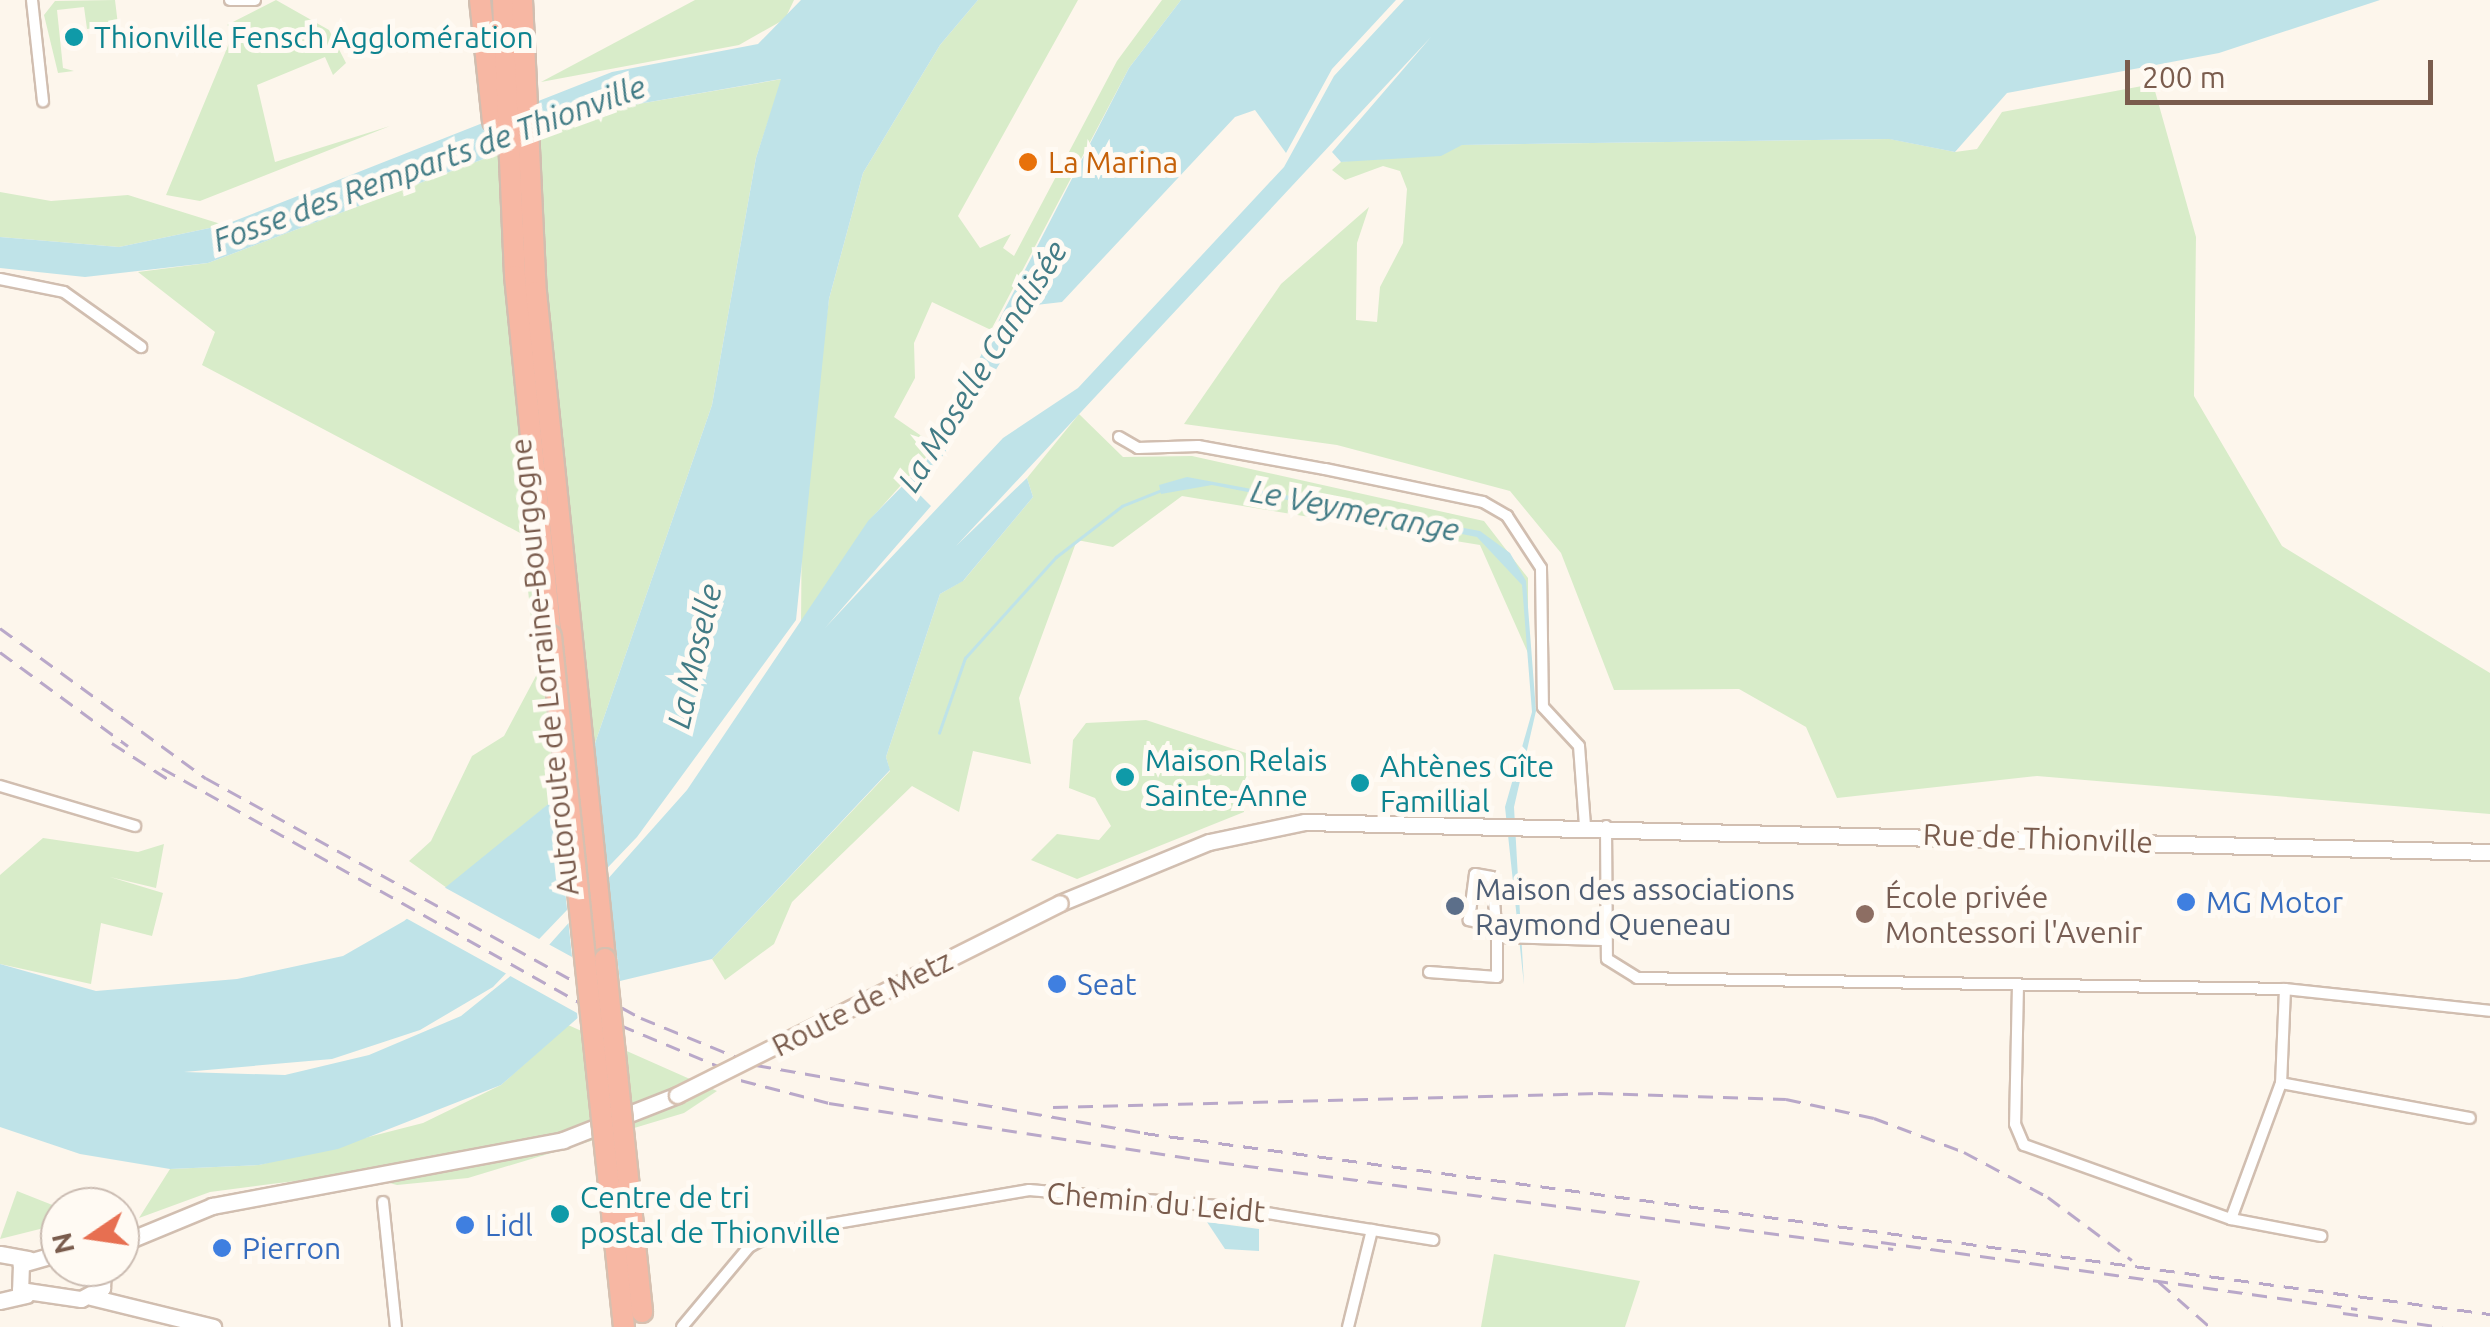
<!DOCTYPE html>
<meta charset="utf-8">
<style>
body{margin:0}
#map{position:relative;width:2490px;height:1327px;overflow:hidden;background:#fdf6ec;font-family:Ubuntu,sans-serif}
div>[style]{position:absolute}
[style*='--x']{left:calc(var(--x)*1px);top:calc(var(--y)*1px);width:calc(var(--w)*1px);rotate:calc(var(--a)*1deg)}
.green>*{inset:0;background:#d8ecc9}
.water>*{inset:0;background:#bfe3e8}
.pier>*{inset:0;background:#fdf6ec}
.stream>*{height:2.5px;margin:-1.25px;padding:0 1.25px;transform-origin:1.25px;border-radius:1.25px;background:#bfe3e8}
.roads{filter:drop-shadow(2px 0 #d1beb0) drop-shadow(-2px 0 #d1beb0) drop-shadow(0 2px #d1beb0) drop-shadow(0 -2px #d1beb0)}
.street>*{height:10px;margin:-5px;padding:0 5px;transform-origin:5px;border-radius:5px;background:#fff}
.secondary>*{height:15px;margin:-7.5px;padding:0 7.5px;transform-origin:7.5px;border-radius:7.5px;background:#fff}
.highway>*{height:20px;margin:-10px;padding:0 10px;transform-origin:10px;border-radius:10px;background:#f7b7a3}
.rail>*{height:2.5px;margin-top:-1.25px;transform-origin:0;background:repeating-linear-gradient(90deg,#b9a8c9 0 15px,transparent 0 25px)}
.bridges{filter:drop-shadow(2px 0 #d6c0b0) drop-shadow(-2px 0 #d6c0b0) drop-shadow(0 2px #d6c0b0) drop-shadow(0 -2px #d6c0b0)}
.secondary-bridge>*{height:15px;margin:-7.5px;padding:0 7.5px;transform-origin:7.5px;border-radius:7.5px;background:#fff}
.highway-bridge>*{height:20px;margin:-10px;padding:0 10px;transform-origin:10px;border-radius:10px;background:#f7b7a3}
.dots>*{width:28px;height:28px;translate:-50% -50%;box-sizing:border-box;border:5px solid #fffaf3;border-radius:50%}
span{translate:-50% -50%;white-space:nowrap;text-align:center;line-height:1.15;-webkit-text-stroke:10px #fffaf3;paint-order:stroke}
.culture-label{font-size:30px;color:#0d838f}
.left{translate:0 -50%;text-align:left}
.food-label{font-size:30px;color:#c56008}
.street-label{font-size:30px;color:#7a5c4d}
.service-label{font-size:30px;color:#4e5e75}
.education-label{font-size:30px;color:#785e54}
.shop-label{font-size:30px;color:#366cbe}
.water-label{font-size:32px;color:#437c86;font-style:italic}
.north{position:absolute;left:40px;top:1187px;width:100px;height:100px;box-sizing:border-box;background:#fffaf3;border:2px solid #cabbb1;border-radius:50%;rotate:257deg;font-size:28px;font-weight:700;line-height:40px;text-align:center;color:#7a5c4d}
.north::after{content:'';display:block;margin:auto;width:35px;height:45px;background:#e76f51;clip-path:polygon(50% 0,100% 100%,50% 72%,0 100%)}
.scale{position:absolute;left:2125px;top:60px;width:308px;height:45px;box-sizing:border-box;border:5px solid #7a5c4d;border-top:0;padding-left:12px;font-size:30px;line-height:35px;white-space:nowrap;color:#7a5c4d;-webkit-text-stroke:8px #fffaf3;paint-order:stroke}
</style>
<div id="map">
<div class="green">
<div style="clip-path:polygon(115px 0,118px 25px,87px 29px,84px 7px,57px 10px,63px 68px,74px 71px,58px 73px,44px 15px,55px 1px)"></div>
<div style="clip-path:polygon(276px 0,329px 30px,346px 63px,333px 75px,325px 57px,257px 85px,275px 162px,390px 126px,200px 201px,166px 195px,235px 29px,227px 25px)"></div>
<div style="clip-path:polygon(695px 0,794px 0,785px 19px,739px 45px,541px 82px)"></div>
<div style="clip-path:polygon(978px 0,1078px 0,958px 216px,980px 248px,1011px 234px,1003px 248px,1014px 256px,1117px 61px,1162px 0,1181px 0,1129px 68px,991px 330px,932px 302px,914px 343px,915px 378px,894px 417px,936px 446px,868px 522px,801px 626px,802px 500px,829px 299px,863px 173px,940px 45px)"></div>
<div style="clip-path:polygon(782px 79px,756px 158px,712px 405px,584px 775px,447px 888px,409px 861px,431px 841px,472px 756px,504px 736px,537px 674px,522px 534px,202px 365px,215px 332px,138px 272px,208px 263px,621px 107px)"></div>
<div style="clip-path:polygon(2153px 84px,2196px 237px,2194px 396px,2282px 546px,2490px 673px,2490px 814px,2037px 776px,1837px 798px,1806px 727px,1739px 689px,1614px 690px,1561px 553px,1510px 491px,1337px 445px,1184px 424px,1281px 284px,1369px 207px,1357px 243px,1356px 320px,1377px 322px,1380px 287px,1403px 243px,1407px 189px,1400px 171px,1383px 166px,1345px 180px,1332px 170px,1341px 162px,1462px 145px,1593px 143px,1890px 139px,1955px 152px,1977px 149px,2002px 112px)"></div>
<div style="clip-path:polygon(0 192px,51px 201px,128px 195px,224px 225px,119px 247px,0 237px)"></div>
<div style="clip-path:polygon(1079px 414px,1123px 457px,1192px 456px,1484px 521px,1528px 578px,1528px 653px,1480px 545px,1182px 496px,1113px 547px,1077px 540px,1019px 698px,1031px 764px,973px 751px,959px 812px,912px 786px,792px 902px,774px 944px,725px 980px,712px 959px,890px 771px,886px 757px,940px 594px,964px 580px,1033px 497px,1027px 478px)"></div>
<div style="clip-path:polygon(1146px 720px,1249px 754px,1244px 812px,1077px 879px,1031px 860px,1057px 834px,1099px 840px,1111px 826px,1095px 798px,1069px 788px,1073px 740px,1086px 723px)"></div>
<div style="clip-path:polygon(43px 838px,138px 852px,164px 844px,156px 888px,110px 877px,163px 893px,152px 936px,101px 923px,91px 984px,0 964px,0 875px)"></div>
<div style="clip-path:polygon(568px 1025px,717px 1091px,684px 1113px,468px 1178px,397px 1185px,355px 1174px,271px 1184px,210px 1192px,139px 1218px,170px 1169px,259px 1165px,423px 1123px,501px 1085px)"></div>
<div style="clip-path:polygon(17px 1191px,60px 1208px,60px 1224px,0 1239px)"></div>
<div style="clip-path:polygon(1494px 1254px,1640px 1281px,1625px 1327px,1481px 1327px)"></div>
</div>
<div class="water">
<div style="clip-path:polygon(801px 0,978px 0,940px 45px,863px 173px,829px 299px,796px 620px,637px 837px,493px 987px,420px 1030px,332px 1059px,184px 1072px,285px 1075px,369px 1055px,461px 1016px,549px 945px,687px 790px,868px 521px,926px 462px,1129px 68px,1181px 0,1396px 0,1332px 69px,1286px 153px,1255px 110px,1235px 117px,1062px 302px,1036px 305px,919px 494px,931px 506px,825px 628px,1003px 438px,1078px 388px,1284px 167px,1334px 76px,1404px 0,2380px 0,2219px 53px,2007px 93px,1955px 152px,1889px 139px,1593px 143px,1462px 145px,1441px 156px,1341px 162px,1332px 152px,1431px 37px,956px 546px,1027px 478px,1033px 497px,963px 581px,940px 594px,886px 757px,890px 770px,712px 959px,620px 981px,501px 1085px,338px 1149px,259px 1165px,170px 1169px,80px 1154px,0 1127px,0 964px,96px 991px,237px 979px,343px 956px,404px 921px,584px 775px,712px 405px,756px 158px,781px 79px,621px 107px,208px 263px,85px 277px,0 268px,0 237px,119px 247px,224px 225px,612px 72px,758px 44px)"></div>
<div style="clip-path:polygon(1187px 477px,1480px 531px,1510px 553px,1526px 581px,1536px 711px,1514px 807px,1524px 985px,1505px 807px,1532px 712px,1522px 585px,1477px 537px,1212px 485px,1161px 494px,1159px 485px)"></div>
<div style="clip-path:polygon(1207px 1222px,1259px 1229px,1259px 1251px,1225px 1249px)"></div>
</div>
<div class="pier">
<div style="clip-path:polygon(592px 736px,620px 982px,578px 1023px,577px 1013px,402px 916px,442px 886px,572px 957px,555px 793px,575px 776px,595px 969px,579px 772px)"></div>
</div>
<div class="stream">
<div style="--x:939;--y:733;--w:79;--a:-70.9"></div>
<div style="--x:965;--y:658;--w:136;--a:-48"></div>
<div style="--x:1056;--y:557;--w:83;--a:-37.7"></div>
<div style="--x:1122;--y:506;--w:40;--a:-22"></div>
</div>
<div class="roads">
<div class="street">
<div style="--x:32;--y:0;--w:102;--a:83.8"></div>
<div style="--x:230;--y:0;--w:25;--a:0"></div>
<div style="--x:0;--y:279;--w:65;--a:11.5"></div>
<div style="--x:64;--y:292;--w:95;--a:35.5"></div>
<div style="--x:1119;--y:437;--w:22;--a:30"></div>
<div style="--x:1138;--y:448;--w:60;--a:-1.9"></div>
<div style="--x:1198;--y:446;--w:129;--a:10.3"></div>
<div style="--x:1325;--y:469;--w:161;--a:11.8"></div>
<div style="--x:1483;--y:502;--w:28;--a:30"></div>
<div style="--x:1507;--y:516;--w:62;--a:56.8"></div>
<div style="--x:1541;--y:568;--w:139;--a:89.2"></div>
<div style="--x:1543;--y:707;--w:53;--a:47.3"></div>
<div style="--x:1579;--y:746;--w:79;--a:85.7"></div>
<div style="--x:0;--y:786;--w:141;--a:16.5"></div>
<div style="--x:1606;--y:826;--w:133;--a:89.6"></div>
<div style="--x:1607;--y:959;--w:36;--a:32"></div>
<div style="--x:1637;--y:978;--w:648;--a:0.97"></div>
<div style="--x:2285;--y:989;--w:206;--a:6.1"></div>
<div style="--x:1492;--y:925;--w:24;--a:-168"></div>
<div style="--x:1469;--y:920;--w:46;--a:-82.6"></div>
<div style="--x:1475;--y:874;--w:17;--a:10"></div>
<div style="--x:1492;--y:877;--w:60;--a:85.2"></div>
<div style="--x:1429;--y:972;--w:68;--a:4.2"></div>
<div style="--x:1497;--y:977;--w:40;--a:-90"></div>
<div style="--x:1497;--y:937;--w:108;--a:1.6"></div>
<div style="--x:2018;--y:985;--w:139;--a:91.2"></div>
<div style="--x:2015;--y:1124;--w:23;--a:67"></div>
<div style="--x:2024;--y:1145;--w:220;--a:19.7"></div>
<div style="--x:2285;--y:989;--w:94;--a:92.4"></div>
<div style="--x:2281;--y:1083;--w:145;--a:110.2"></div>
<div style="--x:2231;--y:1219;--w:92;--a:10.7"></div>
<div style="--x:2281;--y:1083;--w:192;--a:10.5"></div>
<div style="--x:383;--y:1202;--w:126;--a:84.1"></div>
<div style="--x:682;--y:1327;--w:104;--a:-50.1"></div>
<div style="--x:749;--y:1247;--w:26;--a:-29"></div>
<div style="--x:772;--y:1234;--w:261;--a:-9.7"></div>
<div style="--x:1029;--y:1190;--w:202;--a:4.8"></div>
<div style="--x:1230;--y:1207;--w:206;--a:9.2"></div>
<div style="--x:1348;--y:1327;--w:100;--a:-76.1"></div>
</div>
<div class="secondary">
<div style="--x:1060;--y:903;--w:161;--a:-22.3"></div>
<div style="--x:1209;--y:842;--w:98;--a:-11.8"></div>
<div style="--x:1305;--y:822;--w:1185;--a:1.45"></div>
<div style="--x:120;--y:1244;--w:100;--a:-22.4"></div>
<div style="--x:212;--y:1206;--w:357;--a:-10.6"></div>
<div style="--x:563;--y:1140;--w:123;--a:-21.5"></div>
<div style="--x:60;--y:1253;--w:41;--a:164.2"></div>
<div style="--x:21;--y:1264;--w:26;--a:92"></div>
<div style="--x:20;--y:1290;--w:62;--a:8.4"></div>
<div style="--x:81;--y:1299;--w:24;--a:-28"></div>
<div style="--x:102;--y:1288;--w:21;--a:-87"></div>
<div style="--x:0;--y:1254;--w:29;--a:10"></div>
<div style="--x:91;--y:1297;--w:126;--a:13.8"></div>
<div style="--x:0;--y:1301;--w:27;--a:-13"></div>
</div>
<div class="highway">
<div style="--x:480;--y:0;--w:122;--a:83.9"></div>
<div style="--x:503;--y:0;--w:276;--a:87.5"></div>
<div style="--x:515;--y:276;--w:362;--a:84.3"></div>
<div style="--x:522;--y:0;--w:292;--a:87.3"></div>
<div style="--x:536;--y:292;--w:671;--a:84.09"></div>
</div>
</div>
<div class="rail">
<div style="--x:0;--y:628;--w:255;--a:36.1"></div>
<div style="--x:206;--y:778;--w:497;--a:28.9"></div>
<div style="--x:641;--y:1018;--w:124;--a:22.2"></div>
<div style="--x:756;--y:1065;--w:394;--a:9.9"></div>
<div style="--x:1144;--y:1133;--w:1358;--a:7.66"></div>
<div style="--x:0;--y:652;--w:159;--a:36.3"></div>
<div style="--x:112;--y:743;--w:70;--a:32.8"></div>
<div style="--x:162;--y:768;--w:525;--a:29.3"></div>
<div style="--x:620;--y:1025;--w:119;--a:22.7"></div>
<div style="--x:717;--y:1074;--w:116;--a:14.5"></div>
<div style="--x:829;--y:1103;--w:369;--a:8.7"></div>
<div style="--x:1194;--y:1159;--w:705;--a:7.34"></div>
<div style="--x:1053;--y:1107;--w:545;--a:-1.47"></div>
<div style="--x:1598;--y:1093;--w:188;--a:1.8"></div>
<div style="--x:1786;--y:1099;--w:90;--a:12.2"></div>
<div style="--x:1874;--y:1118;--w:96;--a:20.7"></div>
<div style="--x:1964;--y:1152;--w:95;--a:28.2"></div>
<div style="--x:2048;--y:1197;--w:105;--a:36.9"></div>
<div style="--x:1881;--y:1242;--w:481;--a:8"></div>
<div style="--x:2159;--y:1282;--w:68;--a:41.4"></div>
<div style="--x:2343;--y:1313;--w:100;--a:8"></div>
</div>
<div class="bridges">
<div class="secondary-bridge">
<div style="--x:677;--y:1095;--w:428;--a:-26.6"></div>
</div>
<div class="highway-bridge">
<div style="--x:551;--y:636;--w:695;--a:83.97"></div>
<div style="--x:605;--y:959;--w:355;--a:84"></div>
</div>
</div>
<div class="dots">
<div style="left:74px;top:37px;background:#0f9aa8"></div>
<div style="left:1028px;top:162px;background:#e8710a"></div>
<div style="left:1125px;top:777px;background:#0f9aa8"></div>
<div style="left:1360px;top:783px;background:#0f9aa8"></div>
<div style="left:2186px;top:902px;background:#3f7fe0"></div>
<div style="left:1455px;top:906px;background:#5c6f8a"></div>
<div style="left:1865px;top:914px;background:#8d6e63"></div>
<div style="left:1057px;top:984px;background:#3f7fe0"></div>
<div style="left:560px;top:1214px;background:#0f9aa8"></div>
<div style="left:465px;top:1225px;background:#3f7fe0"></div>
<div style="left:222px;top:1248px;background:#3f7fe0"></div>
</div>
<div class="culture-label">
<span class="left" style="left:94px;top:37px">Thionville Fensch Agglomération</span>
<span class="left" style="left:1145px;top:777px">Maison Relais<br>Sainte-Anne</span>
<span class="left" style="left:1380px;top:783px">Ahtènes Gîte<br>Famillial</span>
<span class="left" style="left:580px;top:1214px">Centre de tri<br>postal de Thionville</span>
</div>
<div class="food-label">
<span class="left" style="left:1048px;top:162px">La Marina</span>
</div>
<div class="street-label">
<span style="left:544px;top:667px;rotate:-96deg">Autoroute de Lorraine-Bourgogne</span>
<span style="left:2038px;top:838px;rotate:2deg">Rue de Thionville</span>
<span style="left:862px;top:1003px;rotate:-27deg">Route de Metz</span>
<span style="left:1156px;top:1202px;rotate:5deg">Chemin du Leidt</span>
</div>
<div class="service-label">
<span class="left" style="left:1475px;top:906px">Maison des associations<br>Raymond Queneau</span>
</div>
<div class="education-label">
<span class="left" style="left:1885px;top:914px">École privée<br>Montessori l'Avenir</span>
</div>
<div class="shop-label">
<span class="left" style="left:2206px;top:902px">MG Motor</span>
<span class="left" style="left:1077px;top:984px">Seat</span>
<span class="left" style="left:485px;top:1225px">Lidl</span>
<span class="left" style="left:242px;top:1248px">Pierron</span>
</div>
<div class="water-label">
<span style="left:429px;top:163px;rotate:-20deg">Fosse des Remparts de Thionville</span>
<span style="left:982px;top:366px;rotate:-58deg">La Moselle Canalisée</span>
<span style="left:1355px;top:510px;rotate:11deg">Le Veymerange</span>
<span style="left:694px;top:656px;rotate:-77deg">La Moselle</span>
</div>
<div class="north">N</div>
<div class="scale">200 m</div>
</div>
